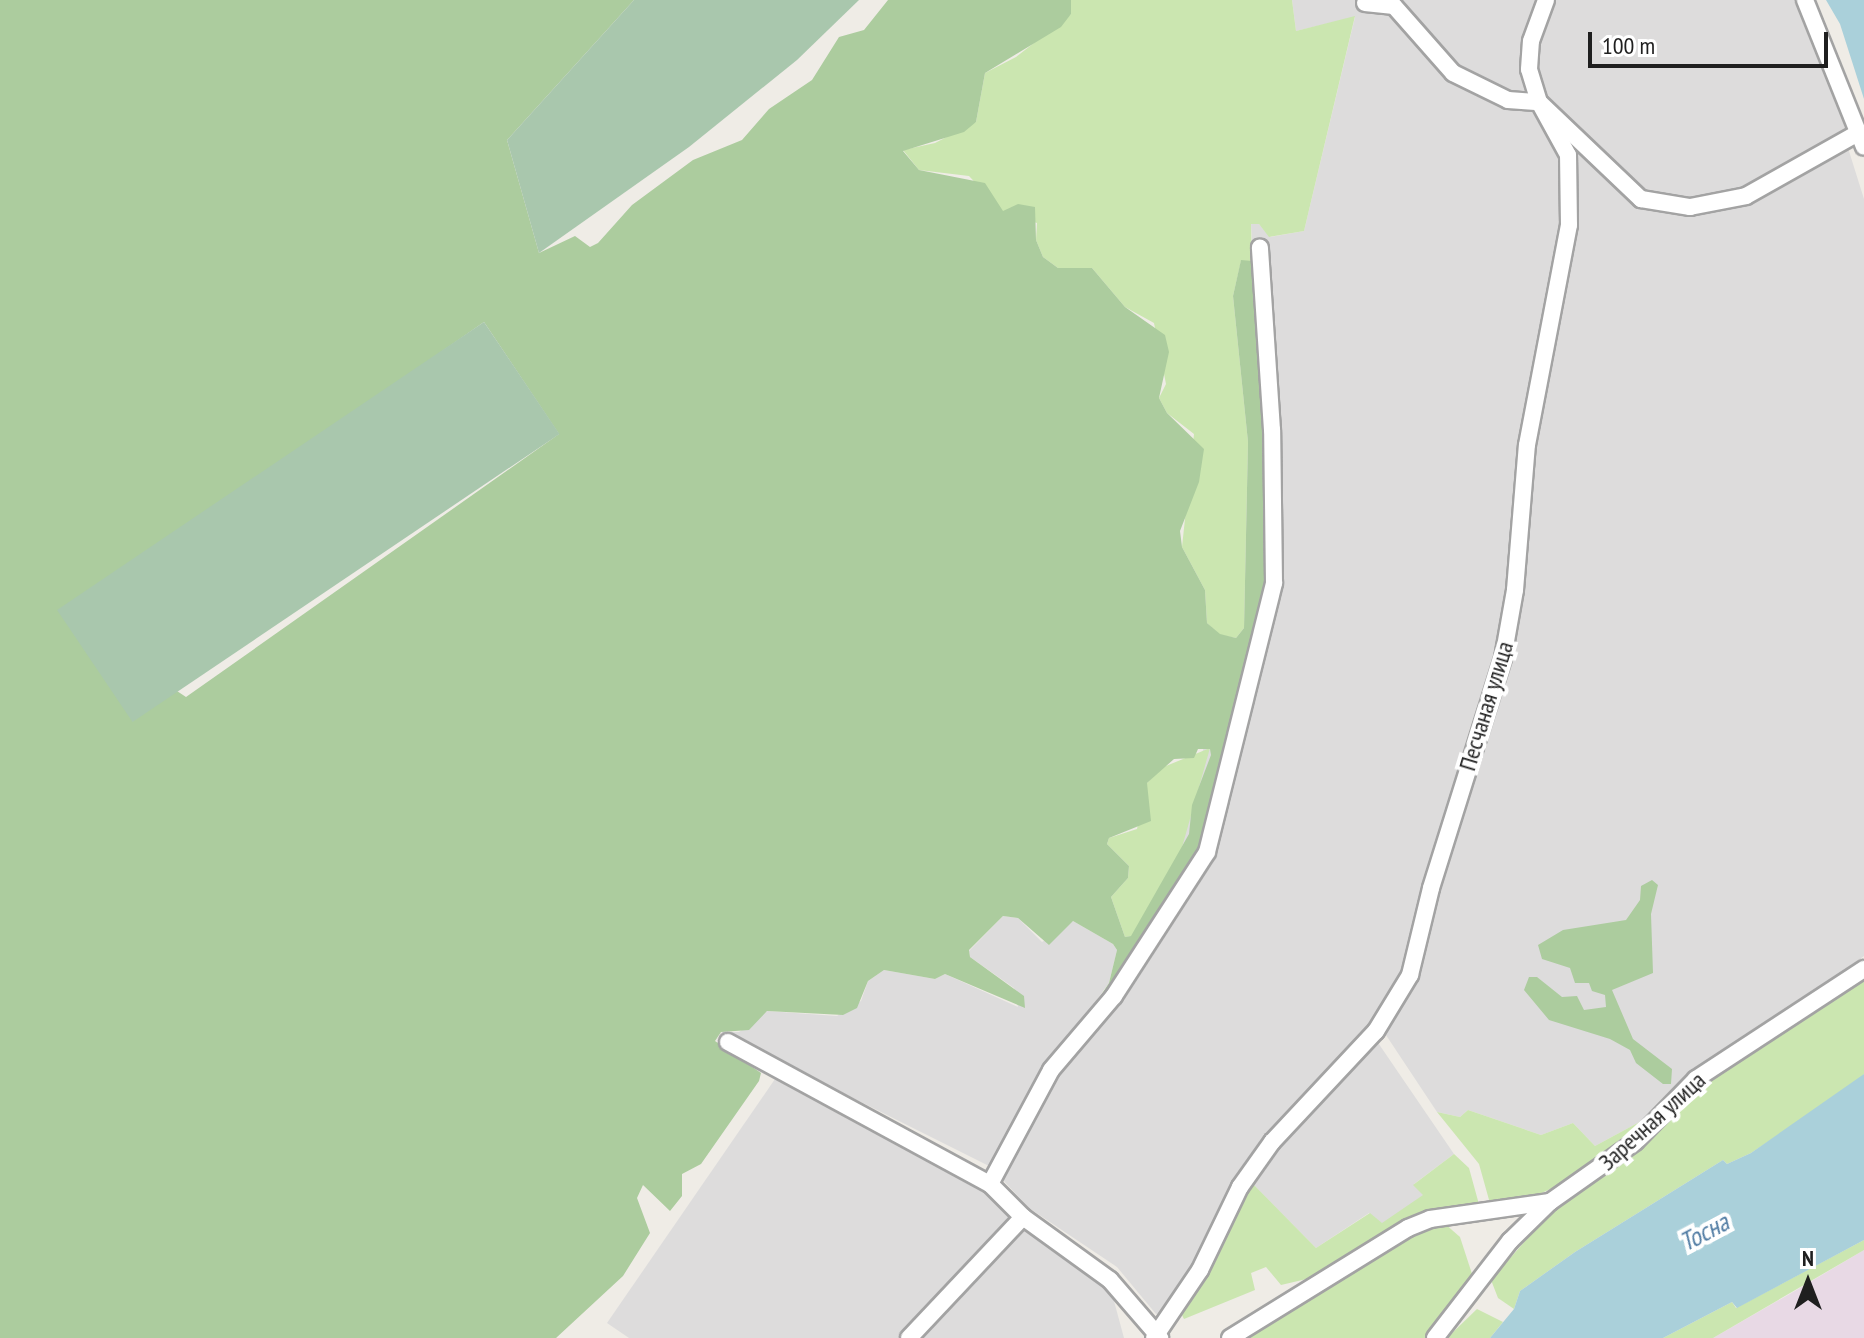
<!DOCTYPE html>
<meta charset="utf-8">
<style>
body{margin:0}
#map{position:relative;width:1864px;height:1338px;overflow:hidden;background:#efece6;font-family:"PT Sans Narrow",sans-serif}
div>[style]{position:absolute}
[style*='--x']{left:calc(var(--x)*1px);top:calc(var(--y)*1px);width:calc(var(--w)*1px);rotate:calc(var(--a)*1deg)}
.residential>*{inset:0;background:#dddcdc}
.industrial>*{inset:0;background:#e8d9e5}
.grass>*{inset:0;background:#cbe6b0}
.forest>*{inset:0;background:#accc9e}
.cemetery>*{inset:0;background:#a9c7ad;transform-origin:0 0}
.water>*{inset:0;background:#aad0da}
.roads{filter:drop-shadow(2px 0 #a3a3a3) drop-shadow(-2px 0 #a3a3a3) drop-shadow(0 2px #a3a3a3) drop-shadow(0 -2px #a3a3a3)}
.street>*{height:16px;margin:-8px;padding:0 8px;transform-origin:8px;border-radius:8px;background:#fff}
span{translate:-50% -50%;white-space:nowrap;text-align:center;line-height:1.15;-webkit-text-stroke:8px #fff;paint-order:stroke}
.street-label{font-size:24px;color:#1f1f1f}
.water-label{font-size:26px;color:#4e7aa2;font-style:italic}
.north{position:absolute;left:1768px;top:1242px;width:80px;height:80px;-webkit-text-stroke:6px #fff;paint-order:stroke;rotate:0deg;font-size:22px;font-weight:700;line-height:32px;text-align:center;color:#1f1f1f}
.north::after{content:'';display:block;margin:auto;width:28px;height:36px;background:#1f1f1f;clip-path:polygon(50% 0,100% 100%,50% 72%,0 100%)}
.scale{position:absolute;left:1588px;top:32px;width:240px;height:36px;box-sizing:border-box;border:4px solid #1f1f1f;border-top:0;padding-left:10px;font-size:24px;line-height:28px;white-space:nowrap;color:#1f1f1f;-webkit-text-stroke:6px #fff;paint-order:stroke}
</style>
<div id="map">
<div class="residential">
<div style="clip-path:polygon(1292px 0,1800px 0,1849px 127px,1843px 132px,1864px 199px,1864px 956px,1683px 1083px,1645px 1119px,1595px 1146px,1573px 1123px,1541px 1135px,1468px 1110px,1460px 1117px,1437px 1112px,1376px 1020px,1370px 1031px,1454px 1154px,1414px 1184px,1424px 1195px,1382px 1224px,1369px 1213px,1316px 1248px,1240px 1171px,1210px 1238px,1165px 1312px,1156px 1314px,1117px 1267px,1029px 1208px,991px 1167px,721px 1032px,739px 1032px,767px 1011px,837px 1016px,861px 1001px,868px 981px,884px 970px,935px 979px,945px 974px,1018px 1007px,1014px 988px,970px 957px,969px 951px,1003px 916px,1018px 918px,1042px 942px,1073px 921px,1113px 944px,1117px 950px,1109px 983px,1088px 1012px,1121px 984px,1271px 556px,1251px 224px,1259px 224px,1270px 237px,1304px 231px,1355px 17px,1296px 31px)"></div>
<div style="clip-path:polygon(775px 1079px,973px 1185px,1111px 1290px,1124px 1338px,629px 1338px,607px 1323px)"></div>
</div>
<div class="industrial">
<div style="clip-path:polygon(1864px 1250px,1864px 1338px,1713px 1338px,1795px 1291px)"></div>
</div>
<div class="grass">
<div style="clip-path:polygon(1071px 0,1292px 0,1296px 31px,1355px 16px,1304px 231px,1269px 237px,1259px 224px,1251px 224px,1252px 261px,1241px 261px,1233px 296px,1248px 442px,1244px 628px,1236px 638px,1220px 635px,1207px 623px,1205px 590px,1182px 547px,1194px 434px,1167px 413px,1159px 398px,1166px 384px,1154px 323px,1125px 307px,1092px 268px,1058px 268px,1043px 257px,1036px 240px,1037px 223px,1003px 212px,969px 176px,919px 170px,903px 150px,935px 143px,976px 122px,985px 73px,1016px 57px,1071px 14px)"></div>
<div style="clip-path:polygon(1210px 748px,1179px 858px,1132px 936px,1125px 937px,1111px 897px,1128px 878px,1129px 866px,1107px 844px,1109px 838px,1137px 829px,1147px 783px,1161px 768px)"></div>
<div style="clip-path:polygon(1864px 978px,1864px 1074px,1859px 1081px,1751px 1153px,1727px 1164px,1723px 1160px,1575px 1252px,1520px 1291px,1514px 1309px,1498px 1298px,1491px 1280px,1555px 1207px,1739px 1053px)"></div>
<div style="clip-path:polygon(1468px 1110px,1541px 1135px,1573px 1123px,1595px 1146px,1645px 1119px,1588px 1171px,1525px 1201px,1491px 1207px,1479px 1164px,1437px 1112px,1460px 1117px)"></div>
<div style="clip-path:polygon(1454px 1154px,1469px 1168px,1480px 1208px,1440px 1212px,1315px 1277px,1281px 1285px,1266px 1267px,1251px 1273px,1255px 1290px,1184px 1319px,1181px 1313px,1252px 1183px,1316px 1248px,1370px 1213px,1382px 1223px,1423px 1195px,1413px 1185px)"></div>
<div style="clip-path:polygon(1444px 1223px,1460px 1237px,1473px 1277px,1431px 1338px,1234px 1338px,1409px 1234px)"></div>
<div style="clip-path:polygon(1864px 1240px,1864px 1250px,1713px 1338px,1663px 1338px,1732px 1302px,1736px 1308px)"></div>
<div style="clip-path:polygon(1477px 1309px,1503px 1322px,1490px 1338px,1447px 1338px)"></div>
</div>
<div class="forest">
<div style="clip-path:polygon(evenodd,0 0,634px 0,507px 140px,539px 253px,575px 236px,590px 247px,598px 243px,632px 205px,693px 160px,742px 140px,769px 109px,812px 80px,839px 37px,864px 30px,888px 0,1071px 0,1071px 14px,1061px 27px,985px 73px,976px 122px,964px 132px,903px 151px,919px 170px,985px 183px,1003px 211px,1018px 204px,1035px 207px,1036px 240px,1043px 257px,1058px 268px,1092px 268px,1125px 307px,1165px 335px,1169px 352px,1159px 398px,1167px 413px,1204px 449px,1199px 482px,1180px 531px,1182px 547px,1205px 590px,1207px 623px,1220px 634px,1236px 638px,1244px 628px,1248px 442px,1233px 296px,1241px 260px,1252px 261px,1271px 556px,1264px 617px,1203px 846px,1121px 984px,1086px 1018px,1109px 983px,1117px 950px,1113px 944px,1073px 921px,1049px 945px,1018px 918px,1003px 916px,969px 950px,970px 957px,1024px 996px,1025px 1008px,945px 974px,935px 979px,884px 970px,868px 981px,857px 1008px,843px 1015px,767px 1011px,749px 1030px,721px 1032px,715px 1041px,761px 1073px,759px 1081px,701px 1164px,682px 1174px,682px 1196px,670px 1211px,643px 1185px,637px 1198px,650px 1233px,623px 1276px,556px 1338px,0 1338px,0 0,484px 322px,559px 434px,186px 697px,62px 615px,484px 322px,0 0,1198px 749px,1210px 749px,1211px 755px,1192px 805px,1189px 834px,1131px 936px,1125px 937px,1111px 897px,1128px 878px,1129px 866px,1107px 844px,1109px 838px,1151px 821px,1147px 783px,1174px 759px,1194px 758px,1198px 749px)"></div>
<div style="clip-path:polygon(1652px 880px,1658px 885px,1651px 914px,1653px 973px,1612px 990px,1633px 1039px,1672px 1069px,1671px 1084px,1663px 1084px,1636px 1063px,1630px 1050px,1610px 1039px,1549px 1020px,1524px 990px,1529px 977px,1537px 977px,1562px 997px,1577px 996px,1584px 1010px,1606px 1007px,1605px 995px,1592px 991px,1589px 983px,1575px 983px,1570px 968px,1542px 959px,1538px 945px,1563px 930px,1626px 920px,1640px 900px,1641px 886px)"></div>
</div>
<div class="cemetery">
<div style="clip-path:polygon(634px 0,859px 0,797px 60px,689px 147px,539px 253px,507px 140px)"></div>
<div style="left:484px;top:322px;width:135px;height:515px;rotate:56deg"></div>
</div>
<div class="water">
<div style="clip-path:polygon(1826px 0,1864px 0,1864px 99px,1840px 24px)"></div>
<div style="clip-path:polygon(1864px 1074px,1864px 1240px,1737px 1308px,1732px 1302px,1663px 1338px,1490px 1338px,1514px 1309px,1520px 1291px,1575px 1252px,1723px 1160px,1727px 1164px,1751px 1153px)"></div>
</div>
<div class="roads">
<div class="street">
<div style="--x:1805;--y:0;--w:158;--a:68.1"></div>
<div style="--x:1365;--y:3;--w:29;--a:6"></div>
<div style="--x:1394;--y:6;--w:89;--a:48.6"></div>
<div style="--x:1453;--y:73;--w:61;--a:26.1"></div>
<div style="--x:1508;--y:100;--w:31;--a:4"></div>
<div style="--x:1539;--y:102;--w:141;--a:43.6"></div>
<div style="--x:1641;--y:199;--w:50;--a:9.3"></div>
<div style="--x:1690;--y:207;--w:57;--a:-11.1"></div>
<div style="--x:1746;--y:196;--w:129;--a:-29.4"></div>
<div style="--x:728;--y:1042;--w:298;--a:28.5"></div>
<div style="--x:990;--y:1184;--w:47;--a:45"></div>
<div style="--x:1023;--y:1217;--w:107;--a:35.9"></div>
<div style="--x:1110;--y:1280;--w:77;--a:49.2"></div>
<div style="--x:990;--y:1184;--w:129;--a:-61.8"></div>
<div style="--x:1051;--y:1070;--w:97;--a:-49.6"></div>
<div style="--x:1114;--y:996;--w:171;--a:-57.1"></div>
<div style="--x:1207;--y:852;--w:277;--a:-76"></div>
<div style="--x:1274;--y:583;--w:153;--a:-90.7"></div>
<div style="--x:1272;--y:430;--w:183;--a:-93.8"></div>
<div style="--x:909;--y:1338;--w:166;--a:-46.7"></div>
<div style="--x:1154;--y:1338;--w:82;--a:-55.9"></div>
<div style="--x:1200;--y:1270;--w:92;--a:-64.3"></div>
<div style="--x:1240;--y:1187;--w:55;--a:-54.6"></div>
<div style="--x:1272;--y:1142;--w:152;--a:-46.9"></div>
<div style="--x:1376;--y:1031;--w:66;--a:-58.7"></div>
<div style="--x:1410;--y:975;--w:89;--a:-76.4"></div>
<div style="--x:1431;--y:888;--w:241;--a:-72.6"></div>
<div style="--x:1503;--y:658;--w:69;--a:-80"></div>
<div style="--x:1515;--y:590;--w:145;--a:-85.3"></div>
<div style="--x:1527;--y:445;--w:224;--a:-79.2"></div>
<div style="--x:1569;--y:225;--w:70;--a:-90.8"></div>
<div style="--x:1568;--y:155;--w:60;--a:-118.7"></div>
<div style="--x:1539;--y:102;--w:34;--a:-107"></div>
<div style="--x:1529;--y:69;--w:28;--a:-86"></div>
<div style="--x:1531;--y:41;--w:44;--a:-69.9"></div>
<div style="--x:1230;--y:1338;--w:209;--a:-31.7"></div>
<div style="--x:1408;--y:1228;--w:24;--a:-22"></div>
<div style="--x:1430;--y:1219;--w:121;--a:-8.1"></div>
<div style="--x:1435;--y:1338;--w:123;--a:-52.3"></div>
<div style="--x:1510;--y:1241;--w:56;--a:-44.3"></div>
<div style="--x:1550;--y:1202;--w:104;--a:-35.2"></div>
<div style="--x:1635;--y:1142;--w:88;--a:-45.9"></div>
<div style="--x:1696;--y:1079;--w:201;--a:-33.2"></div>
</div>
</div>
<div class="street-label">
<span style="left:1486px;top:706px;rotate:-73deg">Песчаная улица</span>
<span style="left:1652px;top:1121px;rotate:-42deg">Заречная улица</span>
</div>
<div class="water-label">
<span style="left:1704px;top:1232px;rotate:-28deg">Тосна</span>
</div>
<div class="north">N</div>
<div class="scale">100 m</div>
</div>
